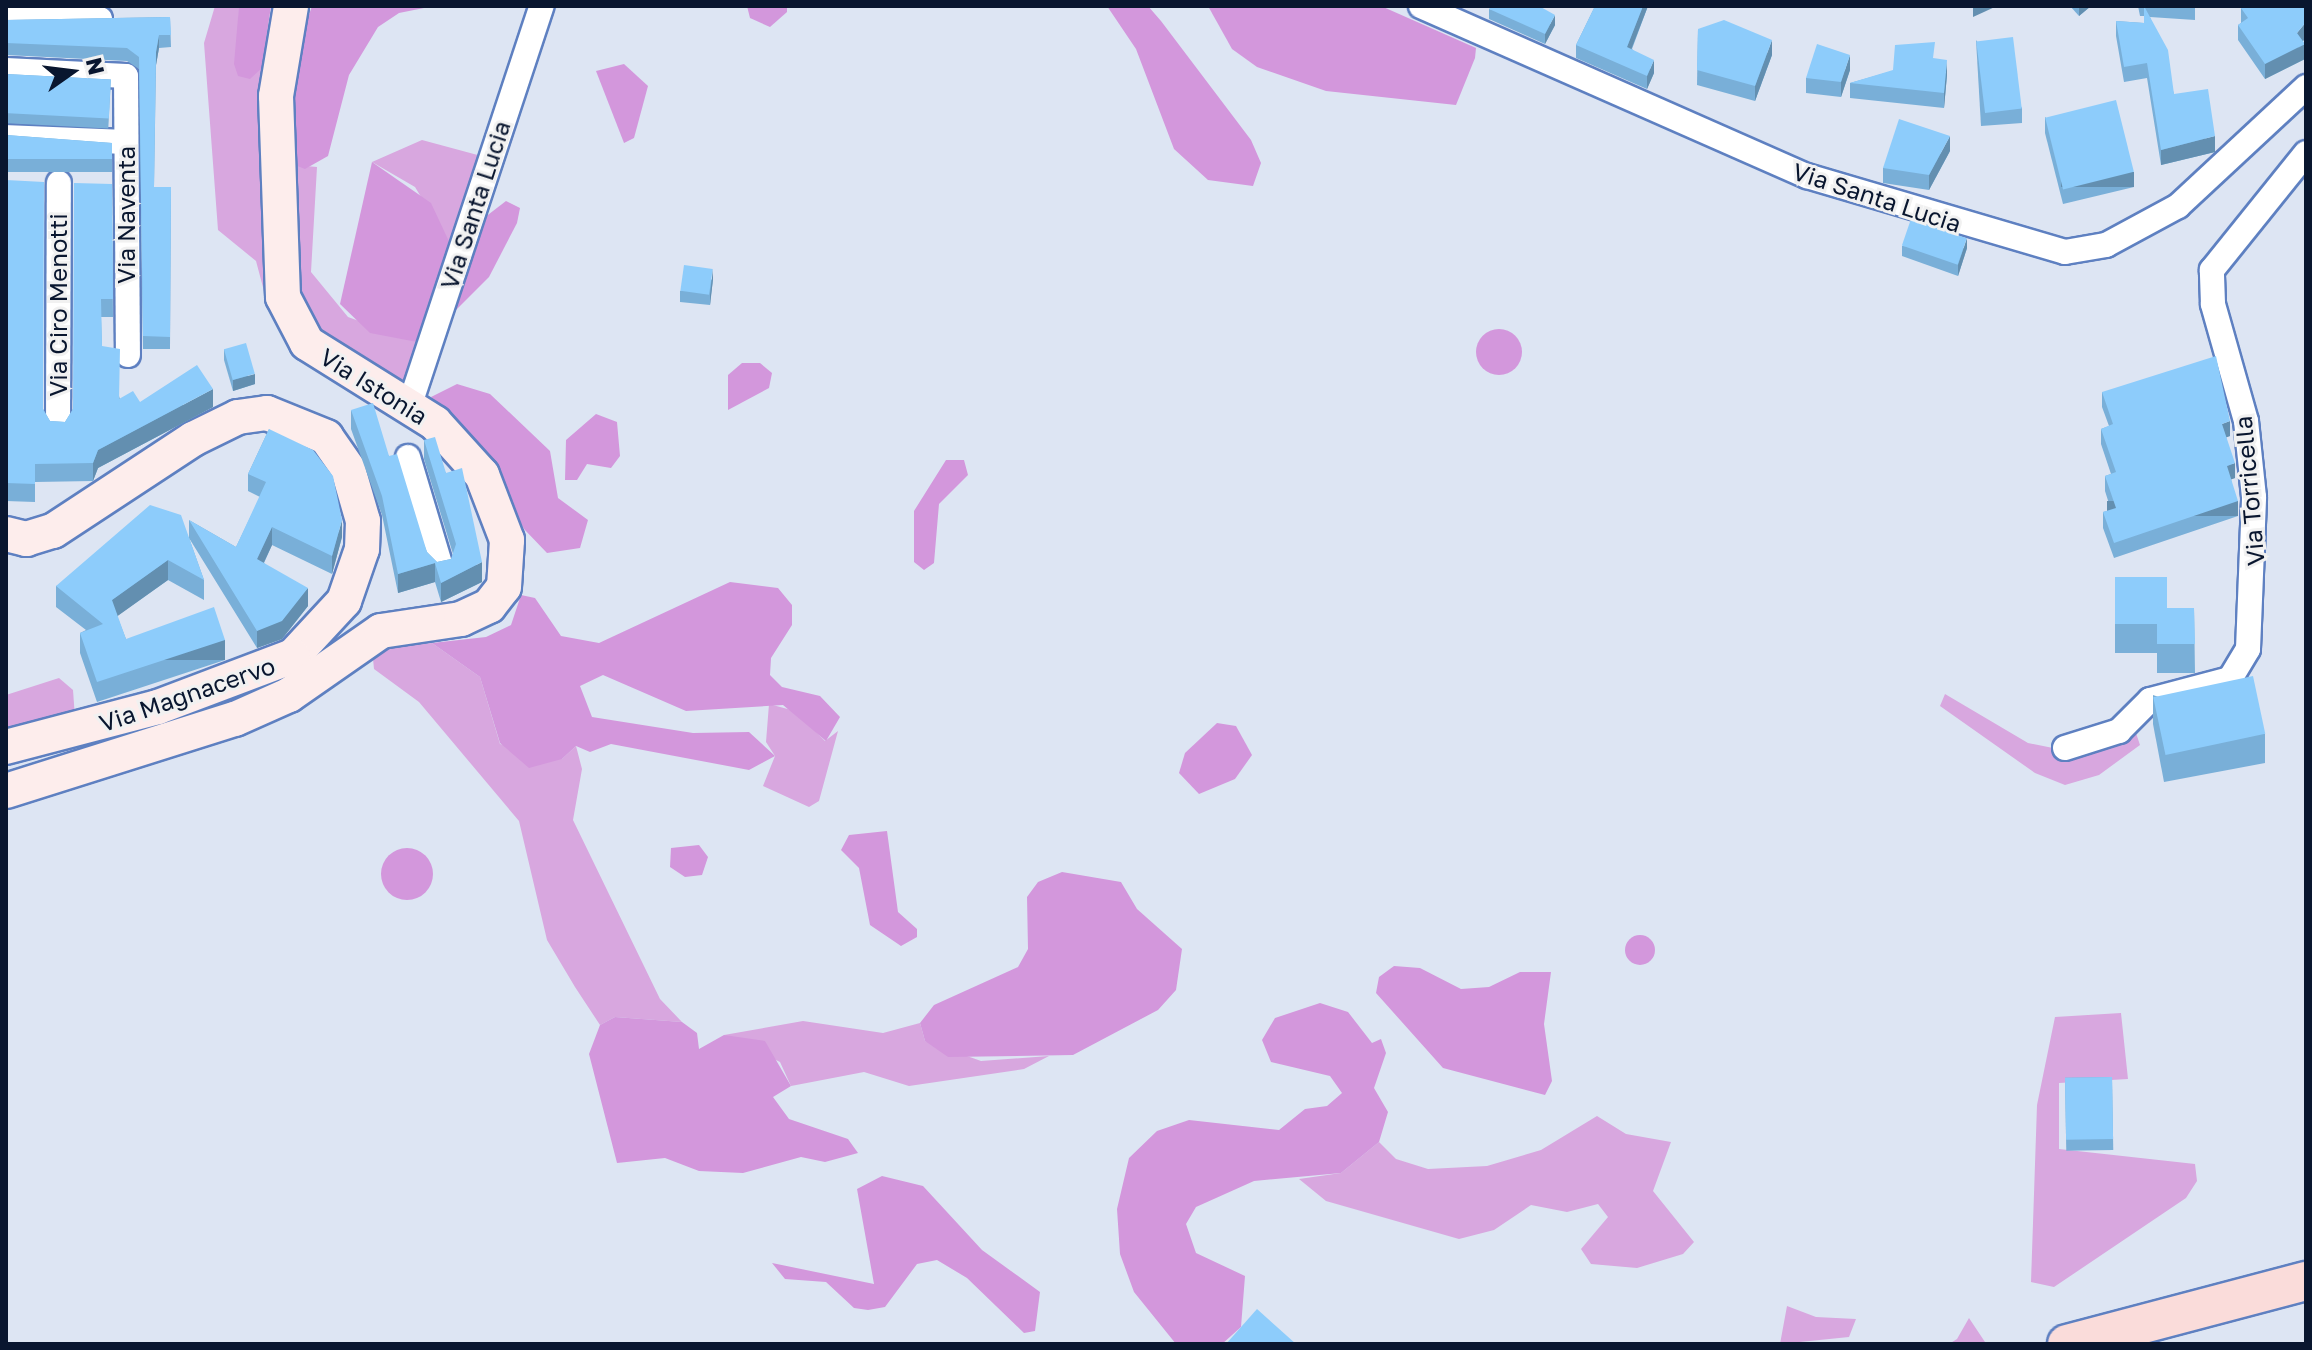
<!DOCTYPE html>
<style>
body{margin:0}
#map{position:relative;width:2312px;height:1350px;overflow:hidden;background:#dde5f3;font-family:"Golos Text",sans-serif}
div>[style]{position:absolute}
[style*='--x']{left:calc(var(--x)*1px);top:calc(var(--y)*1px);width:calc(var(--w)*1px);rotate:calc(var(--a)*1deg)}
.green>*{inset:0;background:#d8a7df}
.forest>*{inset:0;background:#d397dc}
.round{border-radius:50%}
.roads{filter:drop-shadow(2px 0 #5e80c1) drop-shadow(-2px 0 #5e80c1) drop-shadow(0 2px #5e80c1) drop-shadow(0 -2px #5e80c1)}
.street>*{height:24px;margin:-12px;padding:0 12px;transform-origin:12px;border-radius:12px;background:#fff}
.secondary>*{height:34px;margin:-17px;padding:0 17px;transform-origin:17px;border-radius:17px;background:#fdedec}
.primary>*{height:38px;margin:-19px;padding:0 19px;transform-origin:19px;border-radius:19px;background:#fadcda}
.wall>*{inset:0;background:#79afd8;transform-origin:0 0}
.shaded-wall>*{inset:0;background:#638fb0;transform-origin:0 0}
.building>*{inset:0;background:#8dccfb;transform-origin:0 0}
span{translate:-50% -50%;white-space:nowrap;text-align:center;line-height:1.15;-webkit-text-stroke:6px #f1f1f1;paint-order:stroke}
.street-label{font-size:24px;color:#09162f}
.frame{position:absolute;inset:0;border:8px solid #09162f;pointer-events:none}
.north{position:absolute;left:32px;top:32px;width:80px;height:80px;-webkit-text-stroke:6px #f1f1f1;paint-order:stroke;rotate:76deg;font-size:22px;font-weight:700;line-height:32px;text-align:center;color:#09162f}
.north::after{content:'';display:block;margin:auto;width:28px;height:36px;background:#09162f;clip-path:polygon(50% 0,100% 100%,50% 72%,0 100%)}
</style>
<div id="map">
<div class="green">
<div style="clip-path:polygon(215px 6px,239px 6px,238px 76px,269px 44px,273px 289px,264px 291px,256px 261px,218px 230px,204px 43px)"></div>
<div style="clip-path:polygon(422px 140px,485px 157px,453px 250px,415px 187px,372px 162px)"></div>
<div style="clip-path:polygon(295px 165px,317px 167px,311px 272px,348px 317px,417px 342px,404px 383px,353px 356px,318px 329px,300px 301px)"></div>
<div style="clip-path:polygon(432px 643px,480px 677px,500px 744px,562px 759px,576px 746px,582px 769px,573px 820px,660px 999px,682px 1022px,615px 1017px,600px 1025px,575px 987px,547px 940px,519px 821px,419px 702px,374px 669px,373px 659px,393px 646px)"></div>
<div style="clip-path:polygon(59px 678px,73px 690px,75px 718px,6px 737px,6px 695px)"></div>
<div style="clip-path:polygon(1945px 694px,2028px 743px,2058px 749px,2135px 730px,2140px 745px,2099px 775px,2065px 785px,2035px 773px,1940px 706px)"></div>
<div style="clip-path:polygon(769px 704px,795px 711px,825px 741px,838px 731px,819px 801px,809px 807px,763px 786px,775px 756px,766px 742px)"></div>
<div style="clip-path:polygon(2121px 1013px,2128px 1079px,2059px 1083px,2059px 1149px,2195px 1164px,2197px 1181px,2186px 1198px,2054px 1287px,2031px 1282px,2037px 1105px,2055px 1017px)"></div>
<div style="clip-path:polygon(803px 1021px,883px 1033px,920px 1023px,925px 1041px,981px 1061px,1049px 1056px,1024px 1069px,909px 1086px,864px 1072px,791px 1086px,780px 1062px,724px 1035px)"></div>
<div style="clip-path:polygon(1597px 1116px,1626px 1134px,1671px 1142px,1653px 1191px,1694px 1242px,1683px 1254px,1637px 1268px,1591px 1264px,1581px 1249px,1608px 1217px,1598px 1204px,1567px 1212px,1531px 1205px,1494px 1230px,1459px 1239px,1326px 1201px,1299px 1179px,1341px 1173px,1379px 1142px,1396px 1159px,1428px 1169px,1487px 1166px,1541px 1150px)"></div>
<div style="clip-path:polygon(1787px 1306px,1816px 1317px,1856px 1319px,1849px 1337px,1780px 1344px)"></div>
<div style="clip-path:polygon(1969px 1318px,1985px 1342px,1949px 1344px,1957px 1339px)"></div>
</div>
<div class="forest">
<div style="clip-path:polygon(239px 6px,271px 6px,262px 68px,250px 79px,238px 76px,234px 64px)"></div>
<div style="clip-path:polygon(312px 6px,434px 6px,399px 13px,378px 27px,349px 75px,328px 156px,305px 169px,295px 165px,294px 101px,297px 50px)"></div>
<div style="clip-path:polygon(747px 6px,787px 6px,787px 12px,770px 27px,750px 18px)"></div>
<div style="clip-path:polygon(1107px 6px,1148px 6px,1161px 21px,1251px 140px,1261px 163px,1253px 186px,1208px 180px,1174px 149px,1136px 49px)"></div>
<div style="clip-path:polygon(1208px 6px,1381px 6px,1476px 48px,1475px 58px,1456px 105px,1326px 91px,1257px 67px,1232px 49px)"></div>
<div style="clip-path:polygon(624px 64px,648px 86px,634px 138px,624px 143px,596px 71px)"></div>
<div style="clip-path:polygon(372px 162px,431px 203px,453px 250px,417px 342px,370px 333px,340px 304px)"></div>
<div style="clip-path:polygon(506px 201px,520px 208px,517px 223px,489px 277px,447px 319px,480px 221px)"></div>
<div class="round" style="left:1476px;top:329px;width:46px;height:46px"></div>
<div style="clip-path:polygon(760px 363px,772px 373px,769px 388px,728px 410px,728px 375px,742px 363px)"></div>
<div style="clip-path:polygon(457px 384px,490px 394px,550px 451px,558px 498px,588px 520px,580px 548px,547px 553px,524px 529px,499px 483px,431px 397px)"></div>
<div style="clip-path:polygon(596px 414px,617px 422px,620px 456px,611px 468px,587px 464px,577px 480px,565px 480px,566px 440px)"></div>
<div style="clip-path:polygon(946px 460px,964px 460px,968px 475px,939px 504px,934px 563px,924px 570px,914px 562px,914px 511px)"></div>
<div style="clip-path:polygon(730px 582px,778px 588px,792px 605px,792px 625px,771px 658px,770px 675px,782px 687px,820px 696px,840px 717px,826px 741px,783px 705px,686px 711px,603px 675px,580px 686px,592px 717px,693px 733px,749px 732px,775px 756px,749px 770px,611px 744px,590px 752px,576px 746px,562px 759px,529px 768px,500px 743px,480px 677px,432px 643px,486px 637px,511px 625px,521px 595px,535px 598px,561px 636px,599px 643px)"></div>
<div style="clip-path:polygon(1217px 723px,1236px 726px,1252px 755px,1235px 779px,1199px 794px,1179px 773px,1185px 753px)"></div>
<div style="clip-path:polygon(887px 831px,898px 912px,917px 929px,917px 937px,901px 946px,870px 925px,859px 868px,841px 850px,849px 835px)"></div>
<div style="clip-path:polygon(699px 845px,708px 857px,702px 875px,685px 877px,670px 867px,671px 848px)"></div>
<div class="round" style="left:381px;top:848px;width:52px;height:52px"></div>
<div style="clip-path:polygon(1062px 872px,1121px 882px,1137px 909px,1182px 949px,1176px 990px,1158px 1010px,1073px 1055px,948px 1057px,925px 1041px,920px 1023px,934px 1005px,1018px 967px,1028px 949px,1027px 897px,1038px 882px)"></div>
<div class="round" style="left:1625px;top:935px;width:30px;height:30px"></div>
<div style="clip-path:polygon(1394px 966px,1420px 968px,1461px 989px,1489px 987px,1520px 972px,1551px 972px,1544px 1024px,1552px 1081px,1545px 1095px,1443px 1068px,1376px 993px,1379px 977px)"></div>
<div style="clip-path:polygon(1320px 1003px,1348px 1012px,1372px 1043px,1381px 1039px,1386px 1053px,1374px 1088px,1388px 1112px,1379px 1142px,1341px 1173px,1254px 1181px,1196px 1207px,1186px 1224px,1196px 1253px,1245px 1276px,1241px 1327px,1222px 1344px,1176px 1344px,1134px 1292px,1120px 1254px,1117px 1209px,1129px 1158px,1157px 1131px,1189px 1120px,1279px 1130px,1305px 1109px,1327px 1106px,1342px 1093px,1330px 1076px,1271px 1062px,1262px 1040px,1275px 1018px)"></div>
<div style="clip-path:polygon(615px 1017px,682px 1022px,697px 1033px,699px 1049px,724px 1035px,765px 1041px,791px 1086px,773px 1097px,789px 1119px,848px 1139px,858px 1153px,825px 1162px,801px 1157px,743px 1173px,699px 1171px,665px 1158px,617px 1163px,589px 1054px,600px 1025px)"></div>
<div style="clip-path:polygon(882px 1176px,923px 1186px,982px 1250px,1040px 1292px,1035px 1331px,1024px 1333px,967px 1278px,937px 1260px,917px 1264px,885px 1307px,868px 1310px,854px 1308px,826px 1282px,785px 1279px,772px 1263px,874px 1284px,857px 1189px)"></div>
</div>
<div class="roads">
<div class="street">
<div style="--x:1421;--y:6;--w:422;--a:23.8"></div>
<div style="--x:1807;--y:176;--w:269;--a:16.4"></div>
<div style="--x:2065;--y:252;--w:42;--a:-9.7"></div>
<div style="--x:2106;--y:245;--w:82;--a:-28.4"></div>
<div style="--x:2178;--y:206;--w:175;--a:-42.9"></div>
<div style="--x:6;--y:18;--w:94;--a:0.6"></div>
<div style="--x:6;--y:70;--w:120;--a:2.9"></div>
<div style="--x:126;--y:76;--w:279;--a:89.6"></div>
<div style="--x:6;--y:137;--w:120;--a:2.4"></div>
<div style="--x:410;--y:404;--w:419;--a:-71.7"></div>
<div style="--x:58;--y:427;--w:244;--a:-89.8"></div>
<div style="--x:408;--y:457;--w:115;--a:73.3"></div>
<div style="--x:2065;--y:748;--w:57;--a:-17.5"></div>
<div style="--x:2119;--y:731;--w:44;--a:-45"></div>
<div style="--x:2150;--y:700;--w:83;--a:-14.7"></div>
<div style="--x:2230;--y:679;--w:35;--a:-59"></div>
<div style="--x:2248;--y:649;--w:152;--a:-87.7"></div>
<div style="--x:2254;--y:497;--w:76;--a:-96"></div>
<div style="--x:2246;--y:421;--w:122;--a:-105.8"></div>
<div style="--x:2213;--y:304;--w:34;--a:-92"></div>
<div style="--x:2212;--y:270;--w:150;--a:-51.2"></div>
</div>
<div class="secondary">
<div style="--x:6;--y:534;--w:21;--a:14"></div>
<div style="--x:26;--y:539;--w:28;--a:-17"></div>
<div style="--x:53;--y:531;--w:168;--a:-33.3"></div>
<div style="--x:193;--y:439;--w:50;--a:-26.1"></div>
<div style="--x:238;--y:417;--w:29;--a:-8"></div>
<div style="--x:267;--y:413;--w:64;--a:22.1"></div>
<div style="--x:326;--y:437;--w:39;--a:55"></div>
<div style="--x:348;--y:469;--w:54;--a:73.9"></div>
<div style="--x:363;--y:521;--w:28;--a:92"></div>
<div style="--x:362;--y:549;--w:55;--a:109.1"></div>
<div style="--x:344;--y:601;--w:75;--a:132.8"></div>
<div style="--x:293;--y:656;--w:144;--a:159.3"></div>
<div style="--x:158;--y:707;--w:157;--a:165.3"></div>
<div style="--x:6;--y:791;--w:240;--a:-17.5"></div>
<div style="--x:235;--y:719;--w:59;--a:-24"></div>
<div style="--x:289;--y:695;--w:112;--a:-34.8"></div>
<div style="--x:381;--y:631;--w:81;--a:-8.5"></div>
<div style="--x:461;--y:619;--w:31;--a:-25"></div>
<div style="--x:489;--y:606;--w:24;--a:-52"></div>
<div style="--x:504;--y:587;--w:47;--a:-86.3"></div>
<div style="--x:507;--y:540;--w:70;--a:-111"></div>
<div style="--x:482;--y:475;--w:70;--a:-132.1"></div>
<div style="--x:435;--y:423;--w:151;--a:-148"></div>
<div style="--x:307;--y:343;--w:52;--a:-117.6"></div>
<div style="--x:283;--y:297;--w:201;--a:-92"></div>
<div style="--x:276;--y:96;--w:91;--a:-80.5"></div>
</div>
<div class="primary">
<div style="--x:2067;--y:1344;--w:247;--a:-14.8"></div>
</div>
</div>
<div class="wall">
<div style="clip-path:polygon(1595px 6px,1648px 6px,1632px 49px,1654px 73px,1647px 89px,1576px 58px,1576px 45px)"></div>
<div style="clip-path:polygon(2070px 6px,2091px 6px,2079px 16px)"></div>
<div style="clip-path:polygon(2138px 6px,2195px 6px,2195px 20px,2150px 17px,2174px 94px,2215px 152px,2161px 165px,2147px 78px,2124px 82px,2116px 36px,2116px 21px,2144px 23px,2144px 16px,2140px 16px)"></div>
<div style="clip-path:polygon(2241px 8px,2306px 37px,2303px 41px,2305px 59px,2265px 79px,2238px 40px,2238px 25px,2241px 23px)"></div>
<div style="clip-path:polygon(1489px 9px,1555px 25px,1545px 44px,1489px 19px)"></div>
<div style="clip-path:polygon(170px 17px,171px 47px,159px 48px,156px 65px,154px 187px,171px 187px,170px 349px,143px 349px,139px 69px,127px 61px,6px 55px,6px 20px)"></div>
<div style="clip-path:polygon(1698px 29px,1772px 55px,1755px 101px,1697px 85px)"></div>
<div style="clip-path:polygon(1976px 40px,2022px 108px,2022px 123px,1981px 126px)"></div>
<div style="clip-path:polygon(1935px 59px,1947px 75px,1944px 108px,1850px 98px,1850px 83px)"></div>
<div style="clip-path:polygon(1850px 70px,1841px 97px,1806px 93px,1806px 78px)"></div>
<div style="left:6px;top:74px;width:105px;height:49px;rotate:3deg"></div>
<div style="clip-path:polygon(2045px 117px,2134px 187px,2063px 204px,2045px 133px)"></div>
<div style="clip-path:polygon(6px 135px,112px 143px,112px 172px,6px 172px)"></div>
<div style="clip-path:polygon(1950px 151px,1929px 190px,1883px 183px,1883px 168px)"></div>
<div style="clip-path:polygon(6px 180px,43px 409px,50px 421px,65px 422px,73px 409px,112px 184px,113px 317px,101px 317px,102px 346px,120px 399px,140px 402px,213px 407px,98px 468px,93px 481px,35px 482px,35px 502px,6px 501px)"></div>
<div style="clip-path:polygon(1902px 246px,1967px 248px,1958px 276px,1902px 256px)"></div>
<div style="clip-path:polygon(713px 279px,710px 305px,680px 302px,680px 291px)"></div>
<div style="clip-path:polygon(224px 349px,255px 384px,233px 391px,224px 360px)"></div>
<div style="clip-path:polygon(2102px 392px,2230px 436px,2226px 437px,2235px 478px,2231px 479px,2238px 516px,2114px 558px,2103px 528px,2103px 512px,2111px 510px,2105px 491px,2105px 476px,2111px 474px,2101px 444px,2101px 429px,2109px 426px,2102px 407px)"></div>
<div style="clip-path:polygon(351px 410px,389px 456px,427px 552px,437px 562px,451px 559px,453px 554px,424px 459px,424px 440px,446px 473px,482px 582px,441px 602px,435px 582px,398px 593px,382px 515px,351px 429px)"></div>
<div style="clip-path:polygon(269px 429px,342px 537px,332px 574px,272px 545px,264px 563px,308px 606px,282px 639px,257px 648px,189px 538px,204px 580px,204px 600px,168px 580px,117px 616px,126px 639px,225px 660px,97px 702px,80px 653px,80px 633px,86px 630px,56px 607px,56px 586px,189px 537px,189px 520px,236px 547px,260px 497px,248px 491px,248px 474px)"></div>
<div style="clip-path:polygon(2115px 577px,2167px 608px,2194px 608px,2195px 673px,2157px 673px,2157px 653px,2115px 653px)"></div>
<div style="clip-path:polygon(2153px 695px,2265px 734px,2265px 763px,2164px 782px,2153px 724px)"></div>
<div style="left:2112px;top:1077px;width:73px;height:47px;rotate:89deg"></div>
</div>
<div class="shaded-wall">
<div style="clip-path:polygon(1643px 6px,1648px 6px,1627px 60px,1627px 47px)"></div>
<div style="clip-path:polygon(1973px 6px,1997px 6px,1973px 17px)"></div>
<div style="clip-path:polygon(2079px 6px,2091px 6px,2079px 16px)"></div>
<div style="clip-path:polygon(1555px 15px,1555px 25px,1545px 44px,1545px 34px)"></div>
<div style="clip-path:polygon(2306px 22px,2306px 37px,2298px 48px,2305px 44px,2305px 59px,2265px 79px,2265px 64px,2297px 33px)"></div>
<div style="clip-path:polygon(159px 35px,159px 48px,156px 65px,156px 52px)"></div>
<div style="clip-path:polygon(1772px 40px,1772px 55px,1755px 101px,1755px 86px)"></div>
<div style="clip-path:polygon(1850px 55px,1850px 70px,1841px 97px,1841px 82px)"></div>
<div style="clip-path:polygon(1654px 60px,1654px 73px,1647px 89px,1647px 76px)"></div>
<div style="clip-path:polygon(1947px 60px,1947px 75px,1944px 108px,1944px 93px)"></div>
<div style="clip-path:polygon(1950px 136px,1950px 151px,1929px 190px,1929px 175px)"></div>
<div style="clip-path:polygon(2215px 136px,2215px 152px,2161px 165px,2161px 150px)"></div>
<div style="left:2134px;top:172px;width:15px;height:73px;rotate:90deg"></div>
<div style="clip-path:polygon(1967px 238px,1967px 248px,1958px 276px,1958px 265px)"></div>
<div style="clip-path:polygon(713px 269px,713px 279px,710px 305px,710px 295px)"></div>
<div style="clip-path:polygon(255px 374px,255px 384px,233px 391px,233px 380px)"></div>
<div style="clip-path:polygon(213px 389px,213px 407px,98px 468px,93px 481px,93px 463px,98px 450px)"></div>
<div style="clip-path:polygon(2230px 421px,2230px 436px,2222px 439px,2222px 424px)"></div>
<div style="clip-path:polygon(2235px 463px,2235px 478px,2227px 481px,2227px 466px)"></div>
<div style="left:2238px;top:501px;width:15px;height:131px;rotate:90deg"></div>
<div style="clip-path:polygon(342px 520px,342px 537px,332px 574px,332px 556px)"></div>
<div style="clip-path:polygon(272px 527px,272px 545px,257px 577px,257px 559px)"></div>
<div style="clip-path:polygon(168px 560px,168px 580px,112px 620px,112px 600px)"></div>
<div style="clip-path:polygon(482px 562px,482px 582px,441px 602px,441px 583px)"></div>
<div style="clip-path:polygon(435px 563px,435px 582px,398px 593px,398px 574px)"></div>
<div style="clip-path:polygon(308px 588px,308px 606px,282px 639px,257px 648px,257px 631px)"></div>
<div style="left:225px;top:640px;width:20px;height:135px;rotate:90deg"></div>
</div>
<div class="building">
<div style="clip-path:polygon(1491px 6px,1539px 6px,1555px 15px,1545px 34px,1489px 9px)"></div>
<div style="clip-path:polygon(1595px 6px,1643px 6px,1627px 47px,1654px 60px,1647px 76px,1576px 45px)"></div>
<div style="clip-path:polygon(2144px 6px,2168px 50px,2174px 94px,2208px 89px,2215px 136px,2161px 150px,2147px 63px,2124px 67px,2116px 21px,2144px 23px)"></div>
<div style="clip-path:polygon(2243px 6px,2305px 6px,2306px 8px,2306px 22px,2297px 33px,2305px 44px,2265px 64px,2238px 25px,2248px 18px,2241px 8px)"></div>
<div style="clip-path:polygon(170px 17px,171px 35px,159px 35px,156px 52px,154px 187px,171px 187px,170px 337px,143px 336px,139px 57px,127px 48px,6px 43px,6px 20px)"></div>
<div style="clip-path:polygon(1724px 20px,1772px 40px,1755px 86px,1697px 70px,1698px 29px)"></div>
<div style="left:2013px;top:37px;width:72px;height:37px;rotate:83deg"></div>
<div style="clip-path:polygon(1935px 42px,1933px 58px,1947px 60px,1944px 93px,1850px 83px,1893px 70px,1895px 45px)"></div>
<div style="clip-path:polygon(1817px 44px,1850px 55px,1841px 82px,1806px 78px)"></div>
<div style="left:6px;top:74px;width:105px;height:39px;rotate:3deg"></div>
<div style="left:2116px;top:100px;width:74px;height:73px;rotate:76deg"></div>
<div style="clip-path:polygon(1899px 119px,1950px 136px,1929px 175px,1883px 168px)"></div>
<div style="clip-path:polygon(6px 135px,112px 143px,112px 159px,6px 159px)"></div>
<div style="clip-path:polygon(6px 180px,44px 182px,43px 409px,50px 421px,65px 422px,73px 409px,74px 183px,112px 184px,113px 299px,101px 299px,102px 346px,120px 349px,119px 399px,133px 391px,140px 402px,197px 365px,213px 389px,98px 450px,93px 463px,35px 464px,35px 484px,6px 483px)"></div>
<div style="left:1911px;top:219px;width:59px;height:28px;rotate:19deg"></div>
<div style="left:684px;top:265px;width:29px;height:26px;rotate:8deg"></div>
<div style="left:246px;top:343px;width:32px;height:23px;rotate:74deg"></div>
<div style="clip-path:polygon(2216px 356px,2230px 421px,2222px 424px,2235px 463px,2227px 466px,2238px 501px,2114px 543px,2103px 512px,2116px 508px,2105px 476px,2116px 472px,2101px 429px,2113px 424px,2102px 392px)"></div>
<div style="clip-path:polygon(373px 403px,389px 456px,397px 454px,427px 552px,437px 562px,451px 559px,456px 544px,424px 440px,435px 437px,446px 473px,462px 468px,482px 562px,441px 583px,435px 563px,398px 574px,382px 496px,351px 410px)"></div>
<div style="clip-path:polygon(269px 429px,313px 450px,333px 476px,342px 520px,332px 556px,272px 527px,257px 559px,308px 588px,282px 621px,257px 631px,189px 520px,236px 547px,266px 482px,248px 474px)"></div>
<div style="clip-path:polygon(150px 505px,181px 515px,204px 580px,168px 560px,112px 600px,126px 639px,214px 607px,225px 640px,97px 682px,80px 633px,103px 624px,56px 586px)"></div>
<div style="clip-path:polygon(2115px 577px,2167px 577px,2167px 608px,2194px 608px,2195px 644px,2157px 644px,2157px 624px,2115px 624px)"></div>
<div style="left:2253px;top:676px;width:59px;height:102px;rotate:78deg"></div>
<div style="left:2112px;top:1077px;width:62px;height:47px;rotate:89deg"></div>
<div style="clip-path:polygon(1257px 1309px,1296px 1344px,1226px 1344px)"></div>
</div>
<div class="street-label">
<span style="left:1877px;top:197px;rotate:18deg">Via Santa Lucia</span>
<span style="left:475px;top:205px;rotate:-72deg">Via Santa Lucia</span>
<span style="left:126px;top:215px;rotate:-90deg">Via Naventa</span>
<span style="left:58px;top:305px;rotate:-90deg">Via Ciro Menotti</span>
<span style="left:374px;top:386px;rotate:32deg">Via Istonia</span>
<span style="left:2249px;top:491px;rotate:-95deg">Via Torricella</span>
<span style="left:187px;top:694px;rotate:-19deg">Via Magnacervo</span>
</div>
<div class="frame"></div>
<div class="north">N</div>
</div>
